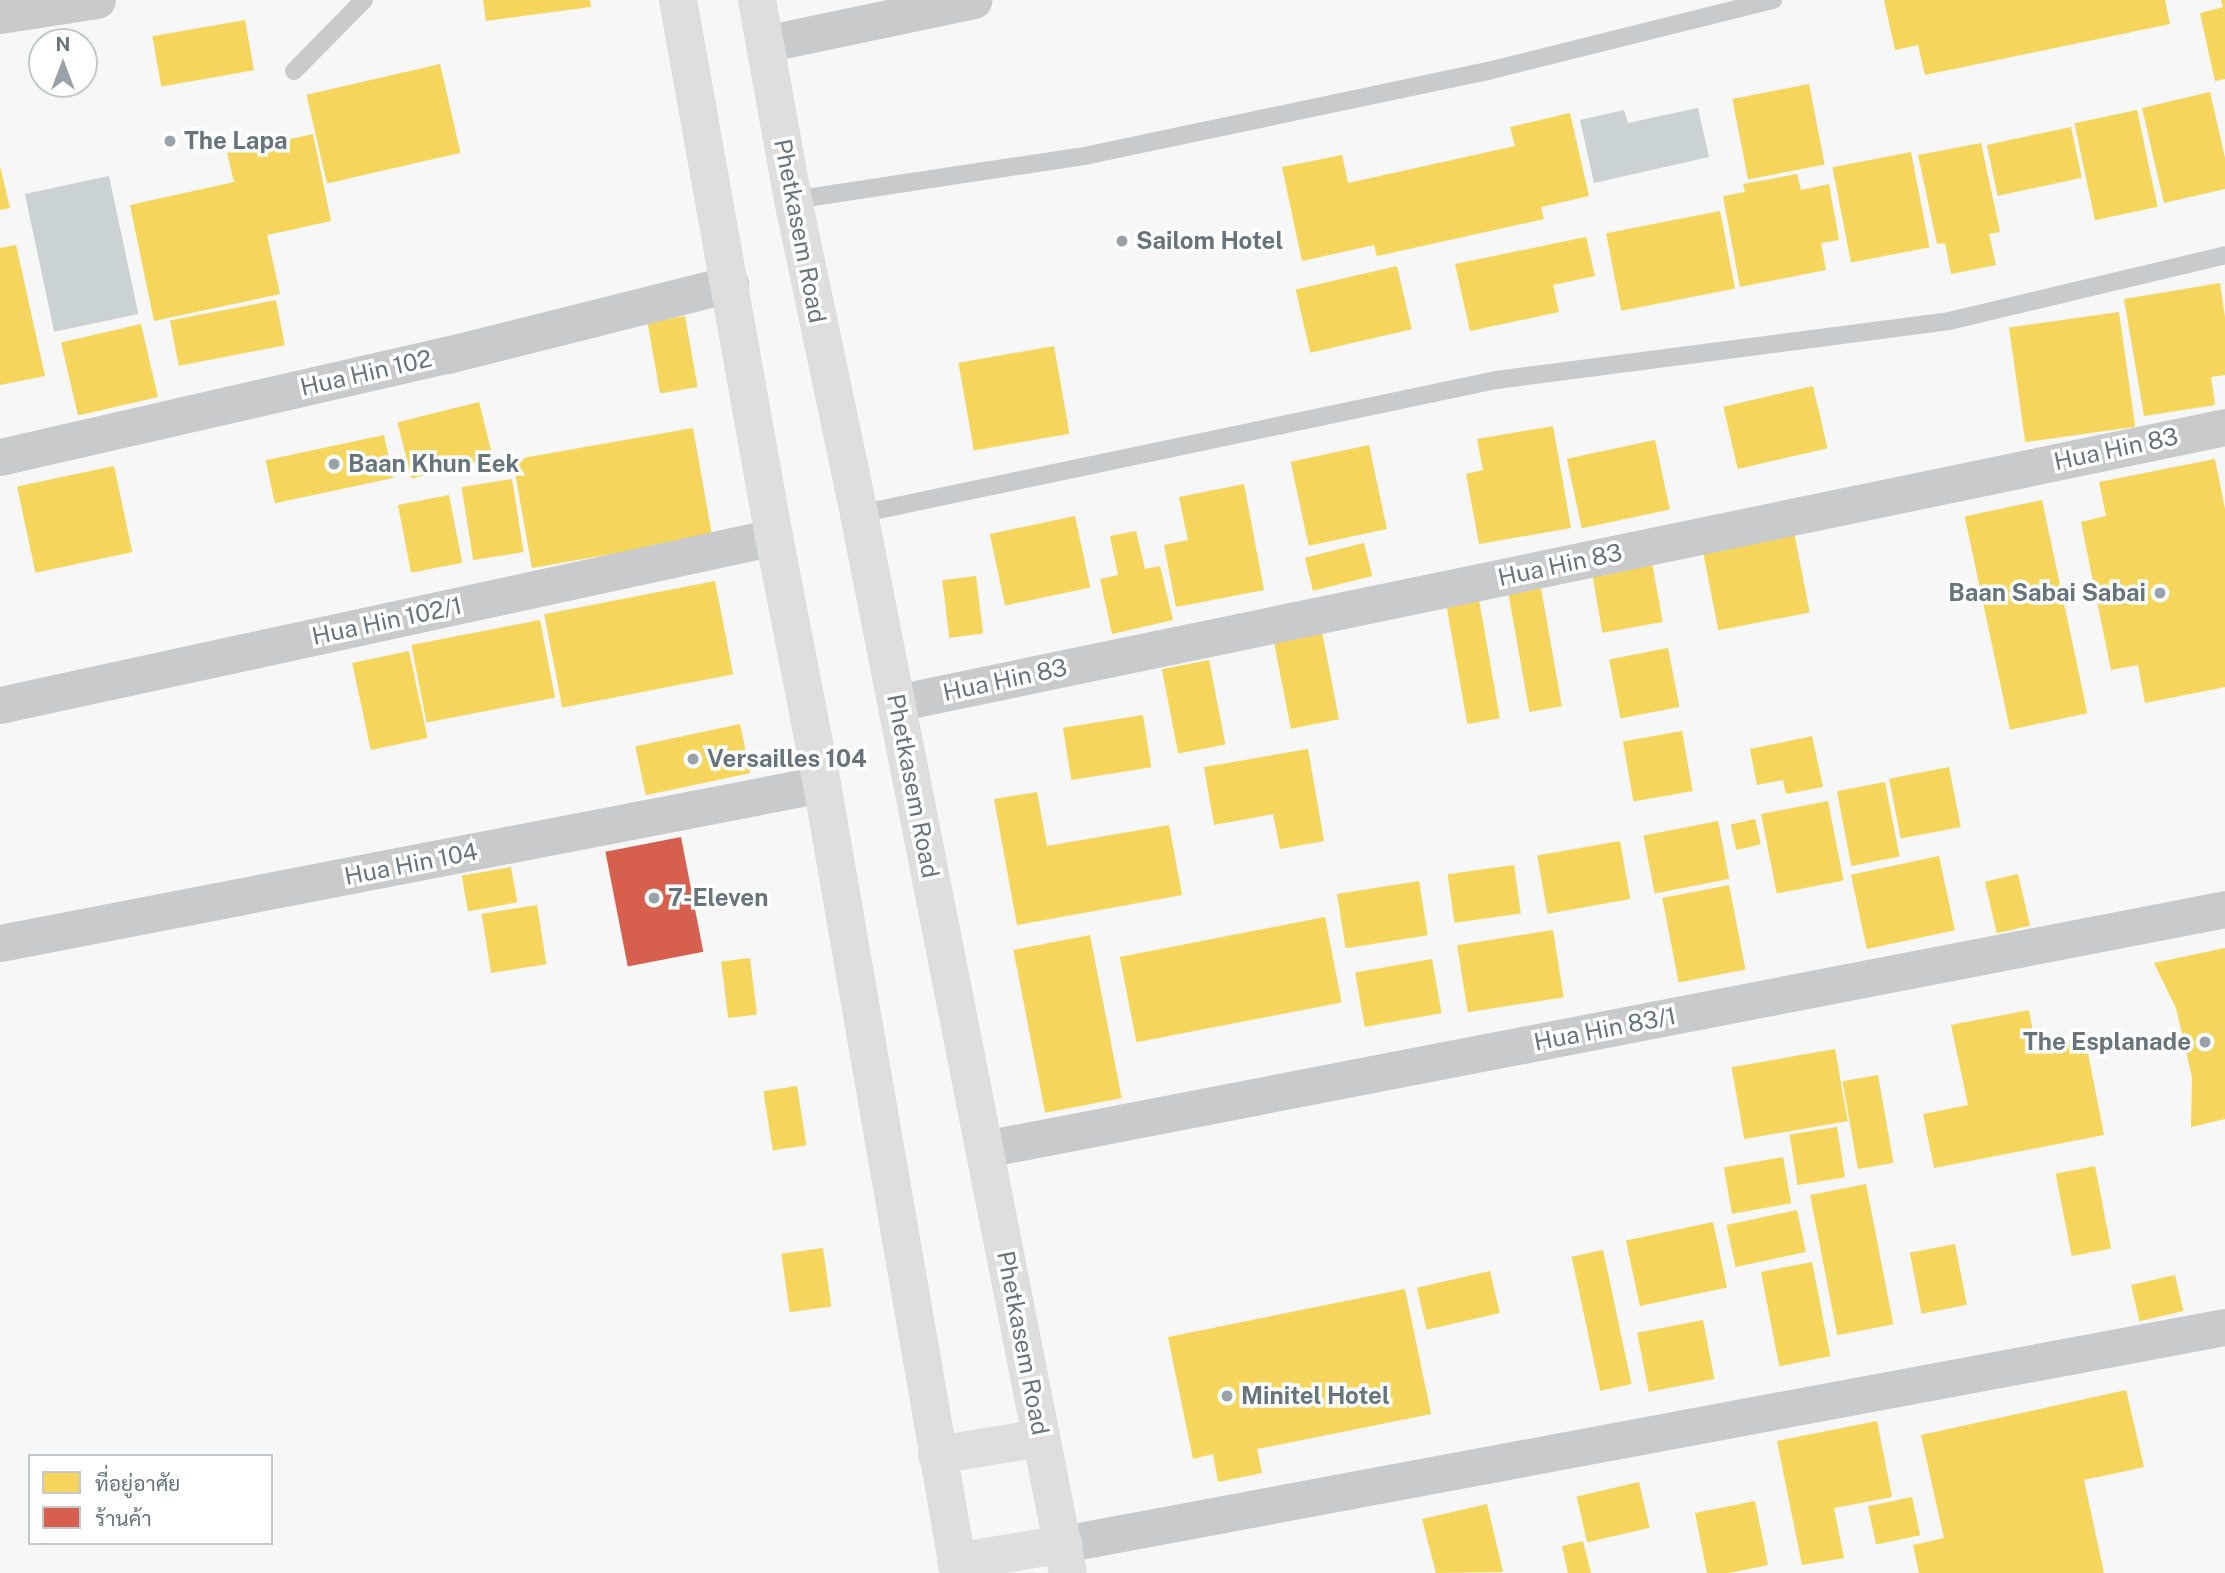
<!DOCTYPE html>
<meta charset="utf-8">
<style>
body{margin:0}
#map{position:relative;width:2225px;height:1573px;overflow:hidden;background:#f7f7f7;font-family:"Public Sans",Sarabun,sans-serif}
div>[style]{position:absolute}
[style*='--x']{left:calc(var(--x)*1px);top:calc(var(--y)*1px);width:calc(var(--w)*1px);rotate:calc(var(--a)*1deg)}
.water>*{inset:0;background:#cad2d4;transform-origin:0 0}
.homes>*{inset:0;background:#f6d55c;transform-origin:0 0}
.shops>*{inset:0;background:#d6604d;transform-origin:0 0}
.service>*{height:18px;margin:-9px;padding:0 9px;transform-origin:9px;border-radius:9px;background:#c8cacb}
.minor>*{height:37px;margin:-18.5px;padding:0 18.5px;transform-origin:18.5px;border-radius:18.5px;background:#c8cacb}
.primary>*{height:38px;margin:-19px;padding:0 19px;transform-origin:19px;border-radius:19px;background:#dededf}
.dots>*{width:19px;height:19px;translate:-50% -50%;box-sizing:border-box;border:4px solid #fff;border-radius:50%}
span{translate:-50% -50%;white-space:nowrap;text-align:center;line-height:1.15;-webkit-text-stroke:7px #fff;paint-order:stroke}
.poi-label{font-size:24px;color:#66757d;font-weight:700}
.left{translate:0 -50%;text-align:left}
.right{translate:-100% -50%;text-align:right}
.street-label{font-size:24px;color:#66757d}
.legend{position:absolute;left:28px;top:1454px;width:245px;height:91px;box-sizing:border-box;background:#fff;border:2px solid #c2c8cb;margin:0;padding:9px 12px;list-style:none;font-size:21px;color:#66757d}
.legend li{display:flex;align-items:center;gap:14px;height:35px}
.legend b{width:35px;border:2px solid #c2c8cb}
.north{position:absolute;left:28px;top:28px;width:70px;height:70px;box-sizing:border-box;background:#fff;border:2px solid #c2c8cb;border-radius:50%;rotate:0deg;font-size:19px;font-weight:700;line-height:28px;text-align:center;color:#66757d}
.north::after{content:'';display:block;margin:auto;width:24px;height:32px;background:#99a2a8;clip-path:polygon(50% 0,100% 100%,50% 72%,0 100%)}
</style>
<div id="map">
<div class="water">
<div style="clip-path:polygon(1698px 108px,1709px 157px,1594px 183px,1580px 120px,1624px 110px,1628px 123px)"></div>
<div style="left:109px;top:176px;width:141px;height:86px;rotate:78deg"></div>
</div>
<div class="homes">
<div style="clip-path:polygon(483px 0,590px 0,591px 7px,486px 21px)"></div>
<div style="clip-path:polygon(1884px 0,2165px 0,2170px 24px,1925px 75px,1918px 45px,1895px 50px)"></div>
<div style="clip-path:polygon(2221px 0,2225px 0,2225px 79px,2215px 81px,2200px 13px,2223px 7px)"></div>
<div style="left:245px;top:20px;width:51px;height:94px;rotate:80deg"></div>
<div style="left:440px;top:64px;width:91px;height:137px;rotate:77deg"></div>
<div style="left:1809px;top:84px;width:82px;height:78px;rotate:79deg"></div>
<div style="clip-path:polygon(2210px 92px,2225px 158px,2225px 189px,2164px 203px,2142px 108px)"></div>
<div style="left:2137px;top:110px;width:99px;height:64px;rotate:78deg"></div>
<div style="clip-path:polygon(1570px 113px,1589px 196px,1541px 207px,1544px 219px,1377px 256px,1374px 245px,1302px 261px,1282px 167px,1342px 155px,1348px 183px,1515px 146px,1510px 127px)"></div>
<div style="left:2071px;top:127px;width:52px;height:86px;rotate:78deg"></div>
<div style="clip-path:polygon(313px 134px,331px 221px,267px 235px,280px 294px,154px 321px,130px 205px,234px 182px,227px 153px)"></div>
<div style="clip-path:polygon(1981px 143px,2000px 232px,1989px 234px,1996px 265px,1951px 274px,1945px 243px,1937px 244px,1918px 155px)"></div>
<div style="left:1911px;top:152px;width:97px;height:80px;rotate:79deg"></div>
<div style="clip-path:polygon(0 166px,10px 208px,0 210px)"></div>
<div style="clip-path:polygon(1797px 174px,1801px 190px,1829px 184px,1839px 240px,1821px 243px,1826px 270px,1740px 287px,1723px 196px,1745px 192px,1743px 184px)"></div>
<div style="left:1720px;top:211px;width:79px;height:116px;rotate:79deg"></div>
<div style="clip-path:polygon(1586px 237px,1595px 276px,1553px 285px,1559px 312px,1470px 331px,1455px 264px)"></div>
<div style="clip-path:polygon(16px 245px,45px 376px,0 385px,0 248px)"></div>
<div style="left:1397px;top:266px;width:65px;height:104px;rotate:77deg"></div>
<div style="clip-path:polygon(2220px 283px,2225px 317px,2225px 375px,2211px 377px,2215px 405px,2144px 416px,2124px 299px)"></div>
<div style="left:276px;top:300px;width:46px;height:108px;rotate:79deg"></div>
<div style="left:2119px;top:312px;width:116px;height:111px;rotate:82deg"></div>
<div style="left:685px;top:316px;width:72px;height:38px;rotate:80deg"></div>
<div style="left:141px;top:324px;width:75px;height:82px;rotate:77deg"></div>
<div style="left:1054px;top:346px;width:89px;height:97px;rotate:80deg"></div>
<div style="left:1813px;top:386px;width:64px;height:92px;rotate:77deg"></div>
<div style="left:479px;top:402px;width:58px;height:84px;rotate:76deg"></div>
<div style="clip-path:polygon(1553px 426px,1571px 528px,1479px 544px,1466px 474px,1483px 470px,1477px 439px)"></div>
<div style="left:693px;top:428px;width:110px;height:183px;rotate:80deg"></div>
<div style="left:384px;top:435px;width:44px;height:121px;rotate:78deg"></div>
<div style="left:1655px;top:440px;width:71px;height:90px;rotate:78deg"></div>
<div style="left:1369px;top:445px;width:86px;height:80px;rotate:78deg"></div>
<div style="clip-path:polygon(2215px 459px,2225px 509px,2225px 687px,2145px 703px,2138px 665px,2111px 670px,2081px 522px,2106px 516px,2099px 482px)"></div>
<div style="left:114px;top:466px;width:88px;height:99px;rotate:78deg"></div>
<div style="left:512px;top:479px;width:74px;height:51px;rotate:81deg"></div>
<div style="clip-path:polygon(1244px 484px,1264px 590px,1176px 607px,1164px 545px,1188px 540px,1179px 497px)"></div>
<div style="left:449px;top:495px;width:69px;height:52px;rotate:79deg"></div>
<div style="left:2042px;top:500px;width:218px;height:79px;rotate:78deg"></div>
<div style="left:1075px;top:516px;width:73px;height:87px;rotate:78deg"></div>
<div style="clip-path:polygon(1136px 531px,1145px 569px,1160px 566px,1173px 620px,1112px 634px,1100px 579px,1118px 575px,1110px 536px)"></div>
<div style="left:1794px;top:532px;width:82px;height:93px;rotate:79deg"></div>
<div style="left:1364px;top:543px;width:34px;height:61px;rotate:76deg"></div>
<div style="left:1652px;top:562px;width:61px;height:61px;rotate:80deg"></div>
<div style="left:976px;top:576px;width:58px;height:34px;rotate:83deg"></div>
<div style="left:715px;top:581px;width:95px;height:174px;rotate:79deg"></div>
<div style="left:1541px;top:588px;width:120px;height:33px;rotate:80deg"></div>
<div style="left:1479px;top:600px;width:120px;height:33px;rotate:80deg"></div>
<div style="left:540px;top:620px;width:79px;height:131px;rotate:79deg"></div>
<div style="left:1322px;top:632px;width:89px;height:49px;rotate:79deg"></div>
<div style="left:1668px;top:648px;width:60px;height:60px;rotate:79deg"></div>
<div style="left:409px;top:651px;width:89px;height:58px;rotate:78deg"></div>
<div style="left:1209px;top:660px;width:86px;height:48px;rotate:79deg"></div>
<div style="left:1143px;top:715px;width:53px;height:81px;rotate:81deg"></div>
<div style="left:740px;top:724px;width:50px;height:107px;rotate:78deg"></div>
<div style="left:1682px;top:731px;width:61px;height:60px;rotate:80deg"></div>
<div style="clip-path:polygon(1812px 736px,1823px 787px,1786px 794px,1783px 780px,1757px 785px,1750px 749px)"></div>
<div style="clip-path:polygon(1308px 749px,1324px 841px,1280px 849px,1273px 814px,1214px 825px,1204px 767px)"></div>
<div style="left:1949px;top:767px;width:61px;height:61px;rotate:79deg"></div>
<div style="left:1885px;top:782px;width:76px;height:49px;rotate:79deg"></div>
<div style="clip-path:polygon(1037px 792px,1047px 846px,1169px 825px,1182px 895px,1017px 925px,994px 799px)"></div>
<div style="left:1828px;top:801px;width:81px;height:68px;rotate:79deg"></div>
<div style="left:1755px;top:819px;width:26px;height:25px;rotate:77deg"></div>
<div style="left:1718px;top:821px;width:59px;height:76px;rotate:79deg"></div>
<div style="left:1620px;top:841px;width:59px;height:84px;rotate:80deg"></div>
<div style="left:1939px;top:856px;width:76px;height:90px;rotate:78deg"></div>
<div style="left:1514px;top:865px;width:49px;height:67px;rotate:82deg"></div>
<div style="left:511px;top:867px;width:36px;height:50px;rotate:80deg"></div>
<div style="left:2018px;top:874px;width:53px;height:34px;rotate:77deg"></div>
<div style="left:1419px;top:881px;width:55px;height:83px;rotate:81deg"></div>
<div style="left:1729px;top:885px;width:86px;height:68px;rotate:79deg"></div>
<div style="left:537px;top:905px;width:60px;height:56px;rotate:81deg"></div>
<div style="left:1325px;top:917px;width:87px;height:209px;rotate:79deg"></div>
<div style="left:1553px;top:930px;width:68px;height:97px;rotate:81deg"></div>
<div style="left:1090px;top:935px;width:166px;height:78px;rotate:79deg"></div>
<div style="clip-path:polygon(2225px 948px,2225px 1119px,2191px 1127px,2192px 1077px,2176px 1008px,2154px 963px)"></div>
<div style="left:750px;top:958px;width:57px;height:29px;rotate:83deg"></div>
<div style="left:1432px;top:959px;width:55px;height:78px;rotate:80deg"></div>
<div style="clip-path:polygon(2029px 1010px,2036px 1048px,2085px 1038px,2104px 1135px,1934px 1168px,1923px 1114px,1968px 1105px,1951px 1025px)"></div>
<div style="left:1835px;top:1049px;width:73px;height:105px;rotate:80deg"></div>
<div style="left:1878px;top:1075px;width:89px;height:36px;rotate:80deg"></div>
<div style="left:797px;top:1086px;width:60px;height:34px;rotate:81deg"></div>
<div style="left:1837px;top:1127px;width:51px;height:48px;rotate:81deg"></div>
<div style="left:1783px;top:1157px;width:47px;height:60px;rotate:80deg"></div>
<div style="left:2095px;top:1166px;width:84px;height:40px;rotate:79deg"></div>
<div style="left:1866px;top:1184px;width:143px;height:57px;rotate:79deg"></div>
<div style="left:1797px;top:1210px;width:43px;height:72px;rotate:78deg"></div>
<div style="left:1713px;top:1222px;width:67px;height:89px;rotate:78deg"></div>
<div style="left:1955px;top:1244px;width:62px;height:46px;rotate:79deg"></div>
<div style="left:823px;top:1248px;width:59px;height:42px;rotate:82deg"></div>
<div style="left:1603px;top:1250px;width:137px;height:32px;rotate:78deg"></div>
<div style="left:1812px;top:1262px;width:96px;height:52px;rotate:79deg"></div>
<div style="left:1490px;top:1271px;width:43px;height:75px;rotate:77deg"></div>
<div style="left:2175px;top:1275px;width:37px;height:45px;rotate:77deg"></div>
<div style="clip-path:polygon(1405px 1289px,1431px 1414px,1257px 1449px,1262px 1473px,1218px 1482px,1213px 1454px,1193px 1459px,1168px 1337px)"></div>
<div style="left:1703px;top:1320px;width:60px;height:67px;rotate:79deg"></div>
<div style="clip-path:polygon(2126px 1390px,2144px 1467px,2084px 1480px,2104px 1573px,1919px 1573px,1913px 1545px,1944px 1538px,1921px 1435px)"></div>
<div style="clip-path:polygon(1877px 1421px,1892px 1497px,1834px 1508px,1844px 1558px,1802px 1565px,1777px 1441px)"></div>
<div style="left:1639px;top:1482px;width:47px;height:64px;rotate:77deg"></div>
<div style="left:1912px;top:1497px;width:39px;height:45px;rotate:78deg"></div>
<div style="clip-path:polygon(1755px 1501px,1768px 1565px,1729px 1573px,1707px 1573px,1695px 1513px)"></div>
<div style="clip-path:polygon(1487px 1504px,1503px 1572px,1436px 1573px,1422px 1519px)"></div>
<div style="clip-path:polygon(1583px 1541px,1591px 1573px,1568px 1573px,1562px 1546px)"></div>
</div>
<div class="shops">
<div style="left:681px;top:837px;width:117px;height:77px;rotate:79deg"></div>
</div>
<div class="service">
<div style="--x:294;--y:71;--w:100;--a:-45.4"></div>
<div style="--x:793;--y:200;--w:299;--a:-8.6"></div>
<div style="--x:1089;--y:155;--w:408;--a:-11.9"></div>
<div style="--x:1488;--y:71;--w:294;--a:-14"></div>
<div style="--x:859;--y:514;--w:651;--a:-11.88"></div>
<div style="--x:1496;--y:380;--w:457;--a:-7.4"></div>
<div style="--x:1949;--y:321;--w:284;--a:-13.4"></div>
</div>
<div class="minor">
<div style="--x:0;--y:15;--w:98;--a:-8.8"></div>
<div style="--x:765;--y:44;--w:213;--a:-11.9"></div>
<div style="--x:0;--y:457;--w:458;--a:-12.9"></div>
<div style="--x:447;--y:355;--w:292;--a:-14.1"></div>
<div style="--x:896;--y:703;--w:1357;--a:-11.73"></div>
<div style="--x:0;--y:705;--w:792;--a:-12.25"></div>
<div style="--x:0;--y:943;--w:837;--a:-10.95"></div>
<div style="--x:985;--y:1149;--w:1263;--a:-10.95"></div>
<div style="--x:1063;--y:1544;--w:1182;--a:-10.58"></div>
</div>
<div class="primary">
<div style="--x:678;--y:0;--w:546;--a:79.86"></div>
<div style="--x:774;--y:537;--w:252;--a:79"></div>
<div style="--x:822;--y:784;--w:801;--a:80.15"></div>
<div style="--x:757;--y:0;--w:203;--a:79.8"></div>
<div style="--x:793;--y:200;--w:321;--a:78.1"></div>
<div style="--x:859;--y:514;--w:1079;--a:78.84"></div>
<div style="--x:937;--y:1455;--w:105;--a:-9.3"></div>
<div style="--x:956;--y:1562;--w:109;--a:-9.5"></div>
</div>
<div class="dots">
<div style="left:170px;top:141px;background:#99a2a8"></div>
<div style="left:1122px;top:241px;background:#99a2a8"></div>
<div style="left:334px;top:464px;background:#99a2a8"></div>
<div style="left:2160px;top:593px;background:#99a2a8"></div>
<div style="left:693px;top:759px;background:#99a2a8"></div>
<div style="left:654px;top:898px;background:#99a2a8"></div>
<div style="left:2205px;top:1042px;background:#99a2a8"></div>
<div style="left:1227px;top:1396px;background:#99a2a8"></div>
</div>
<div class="poi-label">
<span class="left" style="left:184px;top:141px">The Lapa</span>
<span class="left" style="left:1136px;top:241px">Sailom Hotel</span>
<span class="left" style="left:348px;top:464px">Baan Khun Eek</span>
<span class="right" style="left:2146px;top:593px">Baan Sabai Sabai</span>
<span class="left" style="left:707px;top:759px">Versailles 104</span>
<span class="left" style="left:668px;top:898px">7-Eleven</span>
<span class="right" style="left:2191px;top:1042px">The Esplanade</span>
<span class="left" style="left:1241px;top:1396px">Minitel Hotel</span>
</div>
<div class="street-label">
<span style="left:800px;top:231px;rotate:79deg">Phetkasem Road</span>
<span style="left:366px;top:373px;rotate:-13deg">Hua Hin 102</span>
<span style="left:2116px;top:449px;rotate:-12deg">Hua Hin 83</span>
<span style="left:1560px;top:565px;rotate:-12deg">Hua Hin 83</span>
<span style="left:387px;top:621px;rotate:-12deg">Hua Hin 102/1</span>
<span style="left:1005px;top:680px;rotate:-12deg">Hua Hin 83</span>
<span style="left:913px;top:786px;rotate:79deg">Phetkasem Road</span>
<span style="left:411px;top:864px;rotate:-11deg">Hua Hin 104</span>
<span style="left:1605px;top:1029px;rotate:-11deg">Hua Hin 83/1</span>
<span style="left:1023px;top:1343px;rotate:79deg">Phetkasem Road</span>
</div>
<ul class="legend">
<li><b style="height:19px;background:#f6d55c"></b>ที่อยู่อาศัย</li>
<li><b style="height:19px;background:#d6604d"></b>ร้านค้า</li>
</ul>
<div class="north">N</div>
</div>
